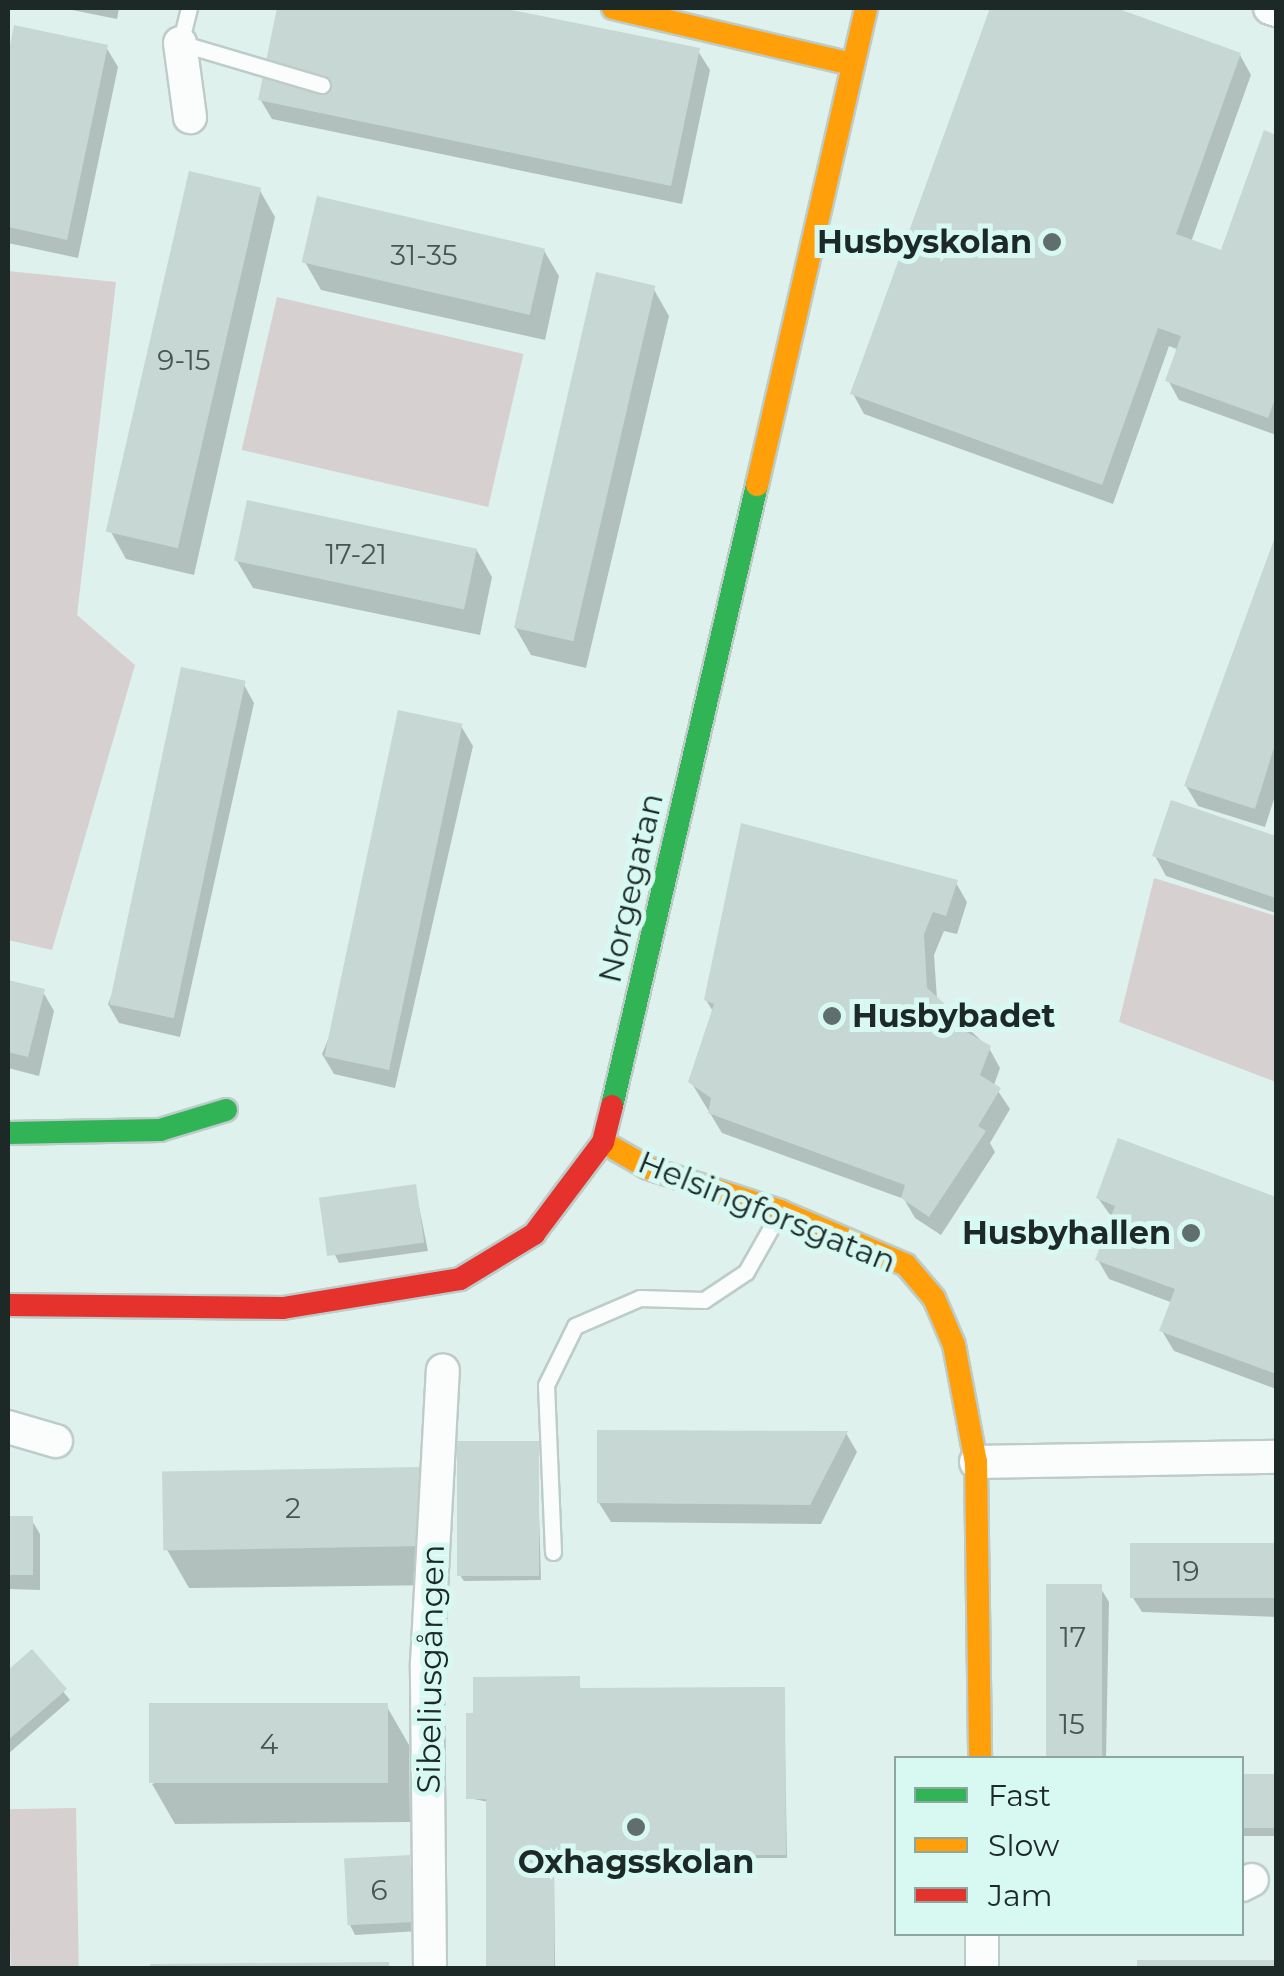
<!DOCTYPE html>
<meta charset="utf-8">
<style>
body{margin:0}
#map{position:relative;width:1284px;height:1976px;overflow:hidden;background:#dff1ed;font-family:Montserrat,sans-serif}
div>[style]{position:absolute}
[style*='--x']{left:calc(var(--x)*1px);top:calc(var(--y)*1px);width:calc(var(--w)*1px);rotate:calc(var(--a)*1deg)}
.green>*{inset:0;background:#d6d0d0;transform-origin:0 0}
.shadow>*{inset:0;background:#0003;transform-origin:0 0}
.building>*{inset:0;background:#c7d7d3;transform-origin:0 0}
.roads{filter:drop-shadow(2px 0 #bdccc9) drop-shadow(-2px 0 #bdccc9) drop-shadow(0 2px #bdccc9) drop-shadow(0 -2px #bdccc9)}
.lane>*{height:15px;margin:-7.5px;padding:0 7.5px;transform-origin:7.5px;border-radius:7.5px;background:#fafdfc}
.street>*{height:32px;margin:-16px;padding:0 16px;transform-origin:16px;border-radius:16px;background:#fafdfc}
.fast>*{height:22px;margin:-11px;padding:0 11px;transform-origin:11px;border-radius:11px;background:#30b455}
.slow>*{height:22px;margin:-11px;padding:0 11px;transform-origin:11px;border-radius:11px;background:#ff9f0a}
.jam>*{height:22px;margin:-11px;padding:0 11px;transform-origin:11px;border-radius:11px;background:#e5322d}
.dots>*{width:28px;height:28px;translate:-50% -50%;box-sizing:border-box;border:5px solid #d7f9f2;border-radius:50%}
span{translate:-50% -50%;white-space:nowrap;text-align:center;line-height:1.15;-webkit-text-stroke:10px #d7f9f2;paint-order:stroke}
.number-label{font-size:28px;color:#485653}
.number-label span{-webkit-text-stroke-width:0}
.poi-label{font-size:32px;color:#1c2926;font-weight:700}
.right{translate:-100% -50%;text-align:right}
.left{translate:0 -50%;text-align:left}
.street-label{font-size:32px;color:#1c2926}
.frame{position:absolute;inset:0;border:10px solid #1c2926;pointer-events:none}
.legend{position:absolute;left:894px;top:1756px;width:350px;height:180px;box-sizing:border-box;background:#d7f9f2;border:2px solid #8ca6a0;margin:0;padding:12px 18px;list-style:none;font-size:30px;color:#1c2926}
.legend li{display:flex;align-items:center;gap:20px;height:50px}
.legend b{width:50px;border:2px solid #8ca6a0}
</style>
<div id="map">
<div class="green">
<div style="clip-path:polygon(8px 271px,116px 282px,77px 615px,135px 665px,52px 950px,8px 940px)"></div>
<div style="left:277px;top:297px;width:253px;height:157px;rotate:13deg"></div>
<div style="clip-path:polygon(1154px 878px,1276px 916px,1276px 1082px,1119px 1022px)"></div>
<div style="left:76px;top:1808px;width:160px;height:68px;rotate:89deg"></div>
</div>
<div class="shadow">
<div style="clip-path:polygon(62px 8px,119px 8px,117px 19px)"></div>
<div style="clip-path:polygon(279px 8px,490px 8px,698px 51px,710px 70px,682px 204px,272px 119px,260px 99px)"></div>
<div style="clip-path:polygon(992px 8px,1108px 8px,1240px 55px,1251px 75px,1191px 242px,1223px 253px,1266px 133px,1276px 137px,1276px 435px,1179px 400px,1168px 380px,1179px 350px,1169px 346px,1113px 504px,864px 414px,853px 394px)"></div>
<div style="clip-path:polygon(16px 28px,106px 47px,118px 67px,78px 258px,8px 243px,8px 69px)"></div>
<div style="clip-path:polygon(259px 189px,275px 217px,194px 575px,126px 559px,111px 532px)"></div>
<div style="clip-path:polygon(543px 249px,559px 276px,545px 340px,321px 290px,305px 262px)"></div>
<div style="clip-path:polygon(653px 288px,669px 316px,586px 668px,531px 655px,515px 627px)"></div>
<div style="clip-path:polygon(1276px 540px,1276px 793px,1265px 827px,1198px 806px,1186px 786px)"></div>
<div style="clip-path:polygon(476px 549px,492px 577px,480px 635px,253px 588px,237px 561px)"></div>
<div style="clip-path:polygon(243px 683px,254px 703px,180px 1037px,119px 1023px,108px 1004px)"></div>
<div style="clip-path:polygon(461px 726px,473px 746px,395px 1088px,334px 1074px,322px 1054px)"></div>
<div style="clip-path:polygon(1172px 804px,1276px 839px,1276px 913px,1166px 876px,1155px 856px)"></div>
<div style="clip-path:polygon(956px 883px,967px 902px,957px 934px,944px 931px,934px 955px,937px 999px,989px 1048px,1000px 1068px,994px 1085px,1010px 1109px,990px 1143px,995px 1152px,941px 1235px,915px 1218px,904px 1199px,722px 1133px,691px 1082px,714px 1013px,706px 1000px)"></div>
<div style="clip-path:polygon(8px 983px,43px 992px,54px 1011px,39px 1076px,8px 1068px)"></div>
<div style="clip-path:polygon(1119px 1142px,1276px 1200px,1276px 1389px,1174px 1351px,1162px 1331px,1173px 1303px,1109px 1279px,1098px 1260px,1113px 1219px,1098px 1198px)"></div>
<div style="clip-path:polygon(415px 1187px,428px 1251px,339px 1263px,334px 1253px)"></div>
<div style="clip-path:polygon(846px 1433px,857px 1452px,821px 1524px,611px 1522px,599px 1503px)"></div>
<div style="clip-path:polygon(537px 1444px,541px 1580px,464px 1581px,461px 1577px)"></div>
<div style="clip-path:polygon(421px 1470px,444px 1585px,189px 1588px,166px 1548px)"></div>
<div style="clip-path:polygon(8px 1519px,31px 1519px,40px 1534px,40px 1590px,8px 1589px)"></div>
<div style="clip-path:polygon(1133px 1546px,1276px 1546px,1276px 1617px,1142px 1612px,1133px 1598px)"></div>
<div style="clip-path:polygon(1049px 1586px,1100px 1587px,1109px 1602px,1106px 1758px,1046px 1758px)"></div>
<div style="clip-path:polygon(31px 1652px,70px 1700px,8px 1754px,8px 1673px)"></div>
<div style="clip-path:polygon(578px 1679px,581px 1690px,784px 1689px,787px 1858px,554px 1859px,555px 1968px,489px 1968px,488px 1802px,469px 1798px)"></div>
<div style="clip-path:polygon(386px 1705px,409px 1745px,410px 1822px,175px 1824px,152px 1784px)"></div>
<div style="left:1276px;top:1776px;width:60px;height:34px;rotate:90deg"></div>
<div style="clip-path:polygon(409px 1857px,418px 1931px,355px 1935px,350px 1925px)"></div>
<div style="left:1140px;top:1962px;width:136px;height:6px"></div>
<div style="clip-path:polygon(388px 1965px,390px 1968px,153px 1968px,153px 1966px)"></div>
</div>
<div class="building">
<div style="clip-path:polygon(277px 8px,502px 8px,700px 48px,671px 186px,258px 100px)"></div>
<div style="clip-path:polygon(990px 8px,1116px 8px,1241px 53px,1176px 234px,1221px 250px,1264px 130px,1276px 135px,1276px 396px,1268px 418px,1165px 381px,1181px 336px,1158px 328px,1102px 485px,850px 394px)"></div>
<div style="clip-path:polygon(14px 25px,108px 45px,67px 240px,8px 227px,8px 56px)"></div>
<div style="left:189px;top:171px;width:74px;height:370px;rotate:13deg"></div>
<div style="left:317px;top:196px;width:234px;height:68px;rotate:13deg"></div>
<div style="left:596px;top:272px;width:61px;height:365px;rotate:13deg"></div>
<div style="left:247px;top:500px;width:235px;height:62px;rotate:12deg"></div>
<div style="clip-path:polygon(1276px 534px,1276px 741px,1255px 809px,1184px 786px)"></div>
<div style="left:181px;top:667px;width:66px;height:345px;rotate:12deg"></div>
<div style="left:398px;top:710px;width:66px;height:354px;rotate:12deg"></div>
<div style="clip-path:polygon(1171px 800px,1276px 836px,1276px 898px,1152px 856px)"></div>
<div style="clip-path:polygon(741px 823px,958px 880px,946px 916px,933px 912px,924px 934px,927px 988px,966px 1023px,963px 1030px,991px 1046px,980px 1075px,1001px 1088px,978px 1126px,986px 1131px,929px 1217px,901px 1198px,905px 1185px,708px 1113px,711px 1098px,688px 1082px,714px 1004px,704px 1000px)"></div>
<div style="clip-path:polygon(8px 980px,45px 989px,28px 1057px,8px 1052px)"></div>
<div style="clip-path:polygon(1118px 1138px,1276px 1197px,1276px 1374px,1159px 1331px,1175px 1289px,1095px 1260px,1115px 1206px,1096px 1198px)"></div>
<div style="left:416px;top:1184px;width:59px;height:98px;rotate:82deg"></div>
<div style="clip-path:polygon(597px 1430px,848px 1431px,810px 1505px,597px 1503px)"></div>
<div style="left:539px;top:1441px;width:135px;height:82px;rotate:90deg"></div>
<div style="left:422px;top:1467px;width:79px;height:260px;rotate:89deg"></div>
<div style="left:8px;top:1516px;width:25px;height:59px"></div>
<div style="left:1130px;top:1543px;width:146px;height:55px"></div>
<div style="left:1046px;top:1584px;width:56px;height:174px"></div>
<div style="clip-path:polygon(32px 1649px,67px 1689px,8px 1740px,8px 1670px)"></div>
<div style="clip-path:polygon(580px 1676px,580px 1688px,785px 1687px,786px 1855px,554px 1856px,554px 1968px,486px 1968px,486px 1799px,466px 1799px,466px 1713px,473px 1713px,473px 1677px)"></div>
<div style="left:388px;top:1703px;width:80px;height:239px;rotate:90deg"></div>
<div style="left:1242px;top:1774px;width:34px;height:54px"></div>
<div style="left:410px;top:1855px;width:67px;height:66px;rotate:87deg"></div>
<div style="left:1137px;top:1960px;width:139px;height:8px"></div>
<div style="clip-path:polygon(389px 1962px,389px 1968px,150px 1968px,150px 1964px)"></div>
</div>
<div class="roads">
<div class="lane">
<div style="--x:189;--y:8;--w:36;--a:104"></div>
<div style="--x:180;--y:43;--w:148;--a:16.5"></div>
<div style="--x:553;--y:1552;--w:167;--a:-92.4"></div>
<div style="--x:546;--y:1385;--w:66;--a:-63.8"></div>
<div style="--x:575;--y:1326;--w:71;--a:-23.3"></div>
<div style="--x:640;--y:1298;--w:64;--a:1.8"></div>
<div style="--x:704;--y:1300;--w:50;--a:-33.7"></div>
<div style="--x:746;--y:1272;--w:63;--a:-60.6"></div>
</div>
<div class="street">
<div style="--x:1270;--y:8;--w:6;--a:18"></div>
<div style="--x:180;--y:43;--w:75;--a:82.3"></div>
<div style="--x:8;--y:1427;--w:50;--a:16.3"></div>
<div style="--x:976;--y:1462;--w:300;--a:-1"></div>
<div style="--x:1242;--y:1885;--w:11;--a:-27"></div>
<div style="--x:982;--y:1934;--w:34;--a:90"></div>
<div style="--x:430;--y:1968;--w:305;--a:-90.6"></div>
<div style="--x:427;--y:1663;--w:293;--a:-86.9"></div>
</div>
<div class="fast">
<div style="--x:612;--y:1106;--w:638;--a:-76.86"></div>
<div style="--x:8;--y:1133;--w:152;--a:-1.1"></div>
<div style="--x:160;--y:1130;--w:69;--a:-16.9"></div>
</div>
<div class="slow">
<div style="--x:613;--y:8;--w:245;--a:13.2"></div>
<div style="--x:757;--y:485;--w:489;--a:-77.1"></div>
<div style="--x:603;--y:1142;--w:52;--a:30"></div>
<div style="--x:648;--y:1168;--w:139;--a:18"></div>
<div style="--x:780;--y:1211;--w:137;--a:23.2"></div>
<div style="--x:906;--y:1265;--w:43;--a:49.7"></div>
<div style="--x:934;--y:1298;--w:51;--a:66.9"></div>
<div style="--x:954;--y:1345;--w:119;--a:79.4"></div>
<div style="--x:976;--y:1462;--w:296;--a:89.2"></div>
</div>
<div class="jam">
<div style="--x:8;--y:1305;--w:275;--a:0.6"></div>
<div style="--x:283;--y:1308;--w:179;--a:-9.3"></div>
<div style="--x:460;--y:1279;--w:87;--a:-31.3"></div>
<div style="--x:534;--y:1234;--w:115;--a:-53.1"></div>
<div style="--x:603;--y:1142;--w:37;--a:-76"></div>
</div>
</div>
<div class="dots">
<div style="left:1052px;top:242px;background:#606f6c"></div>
<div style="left:832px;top:1016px;background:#606f6c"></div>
<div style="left:1191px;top:1233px;background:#606f6c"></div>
<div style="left:636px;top:1827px;background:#606f6c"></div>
</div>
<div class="number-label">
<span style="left:424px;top:255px">31-35</span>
<span style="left:184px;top:360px">9-15</span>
<span style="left:356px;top:554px">17-21</span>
<span style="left:293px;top:1508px">2</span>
<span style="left:1186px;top:1571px">19</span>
<span style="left:1073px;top:1637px">17</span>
<span style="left:1072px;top:1724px">15</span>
<span style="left:269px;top:1744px">4</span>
<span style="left:379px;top:1890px">6</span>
</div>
<div class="poi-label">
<span class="right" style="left:1032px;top:242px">Husbyskolan</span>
<span class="left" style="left:852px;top:1016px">Husbybadet</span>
<span class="right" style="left:1171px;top:1233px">Husbyhallen</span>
<span style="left:636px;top:1862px">Oxhagsskolan</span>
</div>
<div class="street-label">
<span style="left:631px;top:888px;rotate:-77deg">Norgegatan</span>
<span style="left:767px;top:1212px;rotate:22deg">Helsingforsgatan</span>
<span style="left:431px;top:1669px;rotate:-89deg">Sibeliusgången</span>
</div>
<div class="frame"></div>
<ul class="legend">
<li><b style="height:12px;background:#30b455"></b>Fast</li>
<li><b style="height:12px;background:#ff9f0a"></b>Slow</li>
<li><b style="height:12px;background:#e5322d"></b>Jam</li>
</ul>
</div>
